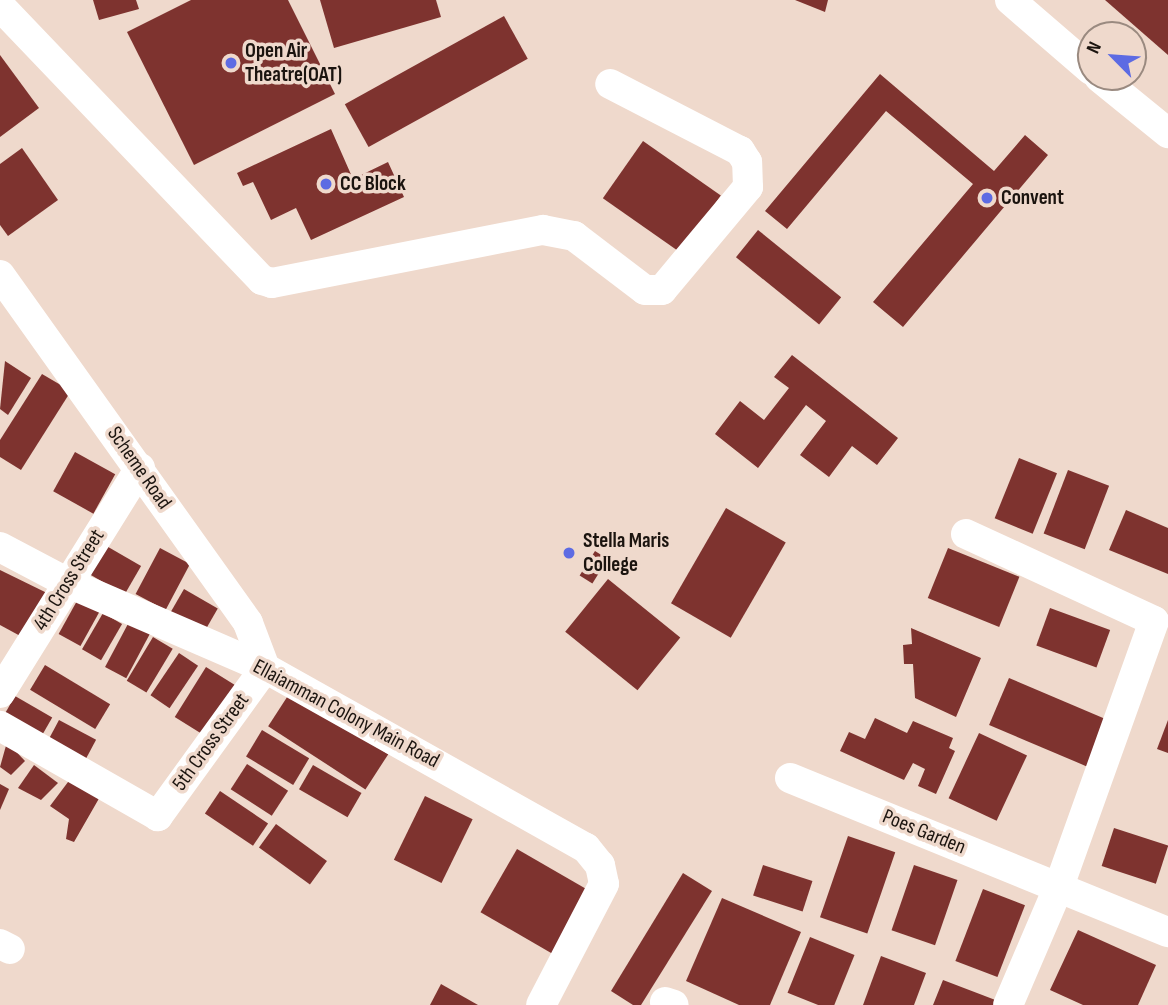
<!DOCTYPE html>
<style>
body{margin:0}
#map{position:relative;width:1168px;height:1005px;overflow:hidden;background:#efd9cc;font-family:"Sofia Sans Condensed",sans-serif}
div>[style]{position:absolute}
[style*='--x']{left:calc(var(--x)*1px);top:calc(var(--y)*1px);width:calc(var(--w)*1px);rotate:calc(var(--a)*1deg)}
.building>*{inset:0;background:#7e332f;transform-origin:0 0}
.minor>*{height:30px;margin:-15px;padding:0 15px;transform-origin:15px;border-radius:15px;background:#fff}
.dots>*{width:19px;height:19px;translate:-50% -50%;box-sizing:border-box;border:4px solid #efd9cc;border-radius:50%}
span{translate:-50% -50%;white-space:nowrap;text-align:center;line-height:1.15;-webkit-text-stroke:7px #efd9cc;paint-order:stroke}
.poi-label{font-size:21px;color:#1b140f;font-weight:700}
.left{translate:0 -50%;text-align:left}
.street-label{font-size:21px;color:#1b140f}
.north{position:absolute;left:1077px;top:21px;width:70px;height:70px;box-sizing:border-box;background:#efd9cc;border:2px solid #9a8a80;border-radius:50%;rotate:295deg;font-size:19px;font-weight:700;line-height:28px;text-align:center;color:#1b140f}
.north::after{content:'';display:block;margin:auto;width:24px;height:32px;background:#5d6be3;clip-path:polygon(50% 0,100% 100%,50% 72%,0 100%)}
</style>
<div id="map">
<div class="building">
<div style="clip-path:polygon(93px 0,136px 0,139px 9px,99px 20px)"></div>
<div style="clip-path:polygon(191px 0,288px 0,335px 94px,194px 165px,127px 32px)"></div>
<div style="clip-path:polygon(320px 0,436px 0,441px 17px,334px 48px)"></div>
<div style="clip-path:polygon(795px 0,828px 0,825px 12px)"></div>
<div style="clip-path:polygon(1105px 0,1168px 0,1168px 55px)"></div>
<div style="left:504px;top:16px;width:49px;height:182px;rotate:61deg"></div>
<div style="clip-path:polygon(0 55px,39px 108px,0 137px)"></div>
<div style="clip-path:polygon(880px 74px,994px 171px,1025px 135px,1048px 155px,903px 327px,873px 302px,973px 184px,886px 111px,787px 229px,765px 211px)"></div>
<div style="clip-path:polygon(331px 129px,353px 179px,388px 162px,404px 197px,311px 240px,296px 208px,271px 220px,253px 182px,243px 186px,237px 173px)"></div>
<div style="left:643px;top:141px;width:95px;height:70px;rotate:35deg"></div>
<div style="clip-path:polygon(22px 148px,58px 200px,8px 236px,0 225px,0 164px)"></div>
<div style="left:758px;top:230px;width:107px;height:35px;rotate:39deg"></div>
<div style="clip-path:polygon(792px 355px,898px 438px,877px 465px,852px 446px,829px 477px,800px 455px,826px 421px,806px 405px,758px 468px,715px 434px,740px 401px,764px 420px,789px 388px,774px 377px)"></div>
<div style="clip-path:polygon(5px 361px,31px 378px,8px 415px,0 409px)"></div>
<div style="clip-path:polygon(42px 374px,71px 391px,21px 470px,0 457px,0 440px)"></div>
<div style="left:75px;top:452px;width:46px;height:45px;rotate:29deg"></div>
<div style="left:1019px;top:458px;width:41px;height:65px;rotate:22deg"></div>
<div style="left:1068px;top:470px;width:44px;height:68px;rotate:21deg"></div>
<div style="left:726px;top:508px;width:69px;height:110px;rotate:30deg"></div>
<div style="clip-path:polygon(1126px 510px,1168px 528px,1168px 574px,1109px 550px)"></div>
<div style="left:103px;top:544px;width:44px;height:33px;rotate:30deg"></div>
<div style="left:160px;top:548px;width:34px;height:52px;rotate:28deg"></div>
<div style="left:948px;top:548px;width:77px;height:54px;rotate:22deg"></div>
<div style="left:595px;top:551px;width:15px;height:29px;rotate:32deg"></div>
<div style="clip-path:polygon(0 570px,47px 593px,24px 638px,0 625px)"></div>
<div style="left:608px;top:579px;width:93px;height:68px;rotate:39deg"></div>
<div style="left:184px;top:589px;width:39px;height:30px;rotate:30deg"></div>
<div style="left:78px;top:599px;width:25px;height:40px;rotate:29deg"></div>
<div style="left:1050px;top:608px;width:64px;height:40px;rotate:20deg"></div>
<div style="left:103px;top:613px;width:22px;height:42px;rotate:30deg"></div>
<div style="left:129px;top:622px;width:24px;height:51px;rotate:28deg"></div>
<div style="clip-path:polygon(911px 628px,981px 658px,956px 717px,915px 698px,913px 664px,904px 664px,903px 645px,912px 644px)"></div>
<div style="left:153px;top:637px;width:23px;height:51px;rotate:31deg"></div>
<div style="left:179px;top:653px;width:23px;height:51px;rotate:34deg"></div>
<div style="left:45px;top:665px;width:76px;height:29px;rotate:31deg"></div>
<div style="left:206px;top:667px;width:44px;height:59px;rotate:32deg"></div>
<div style="left:1009px;top:678px;width:108px;height:51px;rotate:23deg"></div>
<div style="left:291px;top:691px;width:116px;height:42px;rotate:33deg"></div>
<div style="left:15px;top:696px;width:43px;height:27px;rotate:30deg"></div>
<div style="clip-path:polygon(875px 718px,907px 733px,913px 721px,953px 738px,949px 748px,955px 751px,936px 794px,918px 786px,925px 769px,913px 763px,904px 780px,840px 751px,849px 732px,865px 739px)"></div>
<div style="left:59px;top:720px;width:42px;height:27px;rotate:28deg"></div>
<div style="clip-path:polygon(1168px 720px,1168px 753px,1157px 749px)"></div>
<div style="left:262px;top:730px;width:55px;height:31px;rotate:31deg"></div>
<div style="left:979px;top:733px;width:53px;height:72px;rotate:25deg"></div>
<div style="clip-path:polygon(7px 742px,25px 761px,11px 775px,0 767px)"></div>
<div style="left:247px;top:764px;width:49px;height:30px;rotate:33deg"></div>
<div style="clip-path:polygon(34px 765px,58px 783px,41px 800px,18px 788px)"></div>
<div style="left:313px;top:765px;width:56px;height:28px;rotate:30deg"></div>
<div style="clip-path:polygon(71px 778px,101px 795px,74px 842px,66px 839px,69px 819px,50px 806px)"></div>
<div style="clip-path:polygon(0 784px,9px 789px,0 810px)"></div>
<div style="left:220px;top:791px;width:58px;height:27px;rotate:34deg"></div>
<div style="left:425px;top:796px;width:53px;height:71px;rotate:26deg"></div>
<div style="left:276px;top:824px;width:63px;height:29px;rotate:36deg"></div>
<div style="left:1114px;top:828px;width:57px;height:40px;rotate:18deg"></div>
<div style="left:848px;top:836px;width:50px;height:86px;rotate:19deg"></div>
<div style="left:517px;top:849px;width:88px;height:73px;rotate:30deg"></div>
<div style="left:763px;top:865px;width:52px;height:32px;rotate:18deg"></div>
<div style="left:914px;top:865px;width:46px;height:69px;rotate:19deg"></div>
<div style="clip-path:polygon(683px 873px,712px 891px,641px 1005px,633px 1005px,611px 991px)"></div>
<div style="left:983px;top:889px;width:45px;height:77px;rotate:21deg"></div>
<div style="clip-path:polygon(722px 898px,801px 932px,770px 1005px,739px 1005px,686px 981px)"></div>
<div style="clip-path:polygon(1078px 930px,1156px 965px,1138px 1005px,1083px 1005px,1050px 990px)"></div>
<div style="left:810px;top:937px;width:48px;height:60px;rotate:22deg"></div>
<div style="clip-path:polygon(881px 956px,926px 973px,914px 1005px,863px 1005px)"></div>
<div style="clip-path:polygon(943px 980px,998px 1001px,997px 1005px,933px 1005px)"></div>
<div style="clip-path:polygon(441px 984px,478px 1005px,430px 1005px)"></div>
</div>
<div class="minor">
<div style="--x:1010;--y:0;--w:107;--a:40.8"></div>
<div style="--x:0;--y:6;--w:379;--a:46.3"></div>
<div style="--x:262;--y:280;--w:10;--a:17"></div>
<div style="--x:272;--y:283;--w:276;--a:-11.1"></div>
<div style="--x:543;--y:230;--w:32;--a:11"></div>
<div style="--x:574;--y:236;--w:89;--a:37.3"></div>
<div style="--x:645;--y:290;--w:17;--a:0"></div>
<div style="--x:662;--y:290;--w:134;--a:-50.1"></div>
<div style="--x:748;--y:187;--w:25;--a:-92"></div>
<div style="--x:747;--y:162;--w:13;--a:-122"></div>
<div style="--x:740;--y:151;--w:146;--a:-152.7"></div>
<div style="--x:1099;--y:77;--w:89;--a:39.1"></div>
<div style="--x:0;--y:275;--w:427;--a:54.5"></div>
<div style="--x:248;--y:623;--w:48;--a:69.3"></div>
<div style="--x:265;--y:668;--w:183;--a:125.9"></div>
<div style="--x:158;--y:816;--w:182;--a:-150.3"></div>
<div style="--x:966;--y:534;--w:207;--a:24.8"></div>
<div style="--x:1154;--y:621;--w:282;--a:109.7"></div>
<div style="--x:1059;--y:886;--w:129;--a:113.2"></div>
<div style="--x:0;--y:547;--w:75;--a:27.9"></div>
<div style="--x:66;--y:582;--w:217;--a:23.4"></div>
<div style="--x:265;--y:668;--w:368;--a:29.3"></div>
<div style="--x:586;--y:848;--w:22;--a:51"></div>
<div style="--x:600;--y:865;--w:19;--a:78"></div>
<div style="--x:604;--y:884;--w:136;--a:117.5"></div>
<div style="--x:0;--y:693;--w:265;--a:-58.1"></div>
<div style="--x:790;--y:778;--w:408;--a:22.2"></div>
<div style="--x:0;--y:944;--w:11;--a:27"></div>
<div style="--x:665;--y:1002;--w:9;--a:18"></div>
</div>
<div class="dots">
<div style="left:231px;top:63px;background:#5d6be3"></div>
<div style="left:326px;top:184px;background:#5d6be3"></div>
<div style="left:987px;top:198px;background:#5d6be3"></div>
<div style="left:569px;top:553px;background:#5d6be3"></div>
</div>
<div class="poi-label">
<span class="left" style="left:245px;top:63px">Open Air<br>Theatre(OAT)</span>
<span class="left" style="left:340px;top:184px">CC Block</span>
<span class="left" style="left:1001px;top:198px">Convent</span>
<span class="left" style="left:583px;top:553px">Stella Maris<br>College</span>
</div>
<div class="street-label">
<span style="left:139px;top:468px;rotate:55deg">Scheme Road</span>
<span style="left:69px;top:580px;rotate:-58deg">4th Cross Street</span>
<span style="left:346px;top:714px;rotate:28deg">Ellaiamman Colony Main Road</span>
<span style="left:211px;top:742px;rotate:-54deg">5th Cross Street</span>
<span style="left:924px;top:832px;rotate:22deg">Poes Garden</span>
</div>
<div class="north">N</div>
</div>
